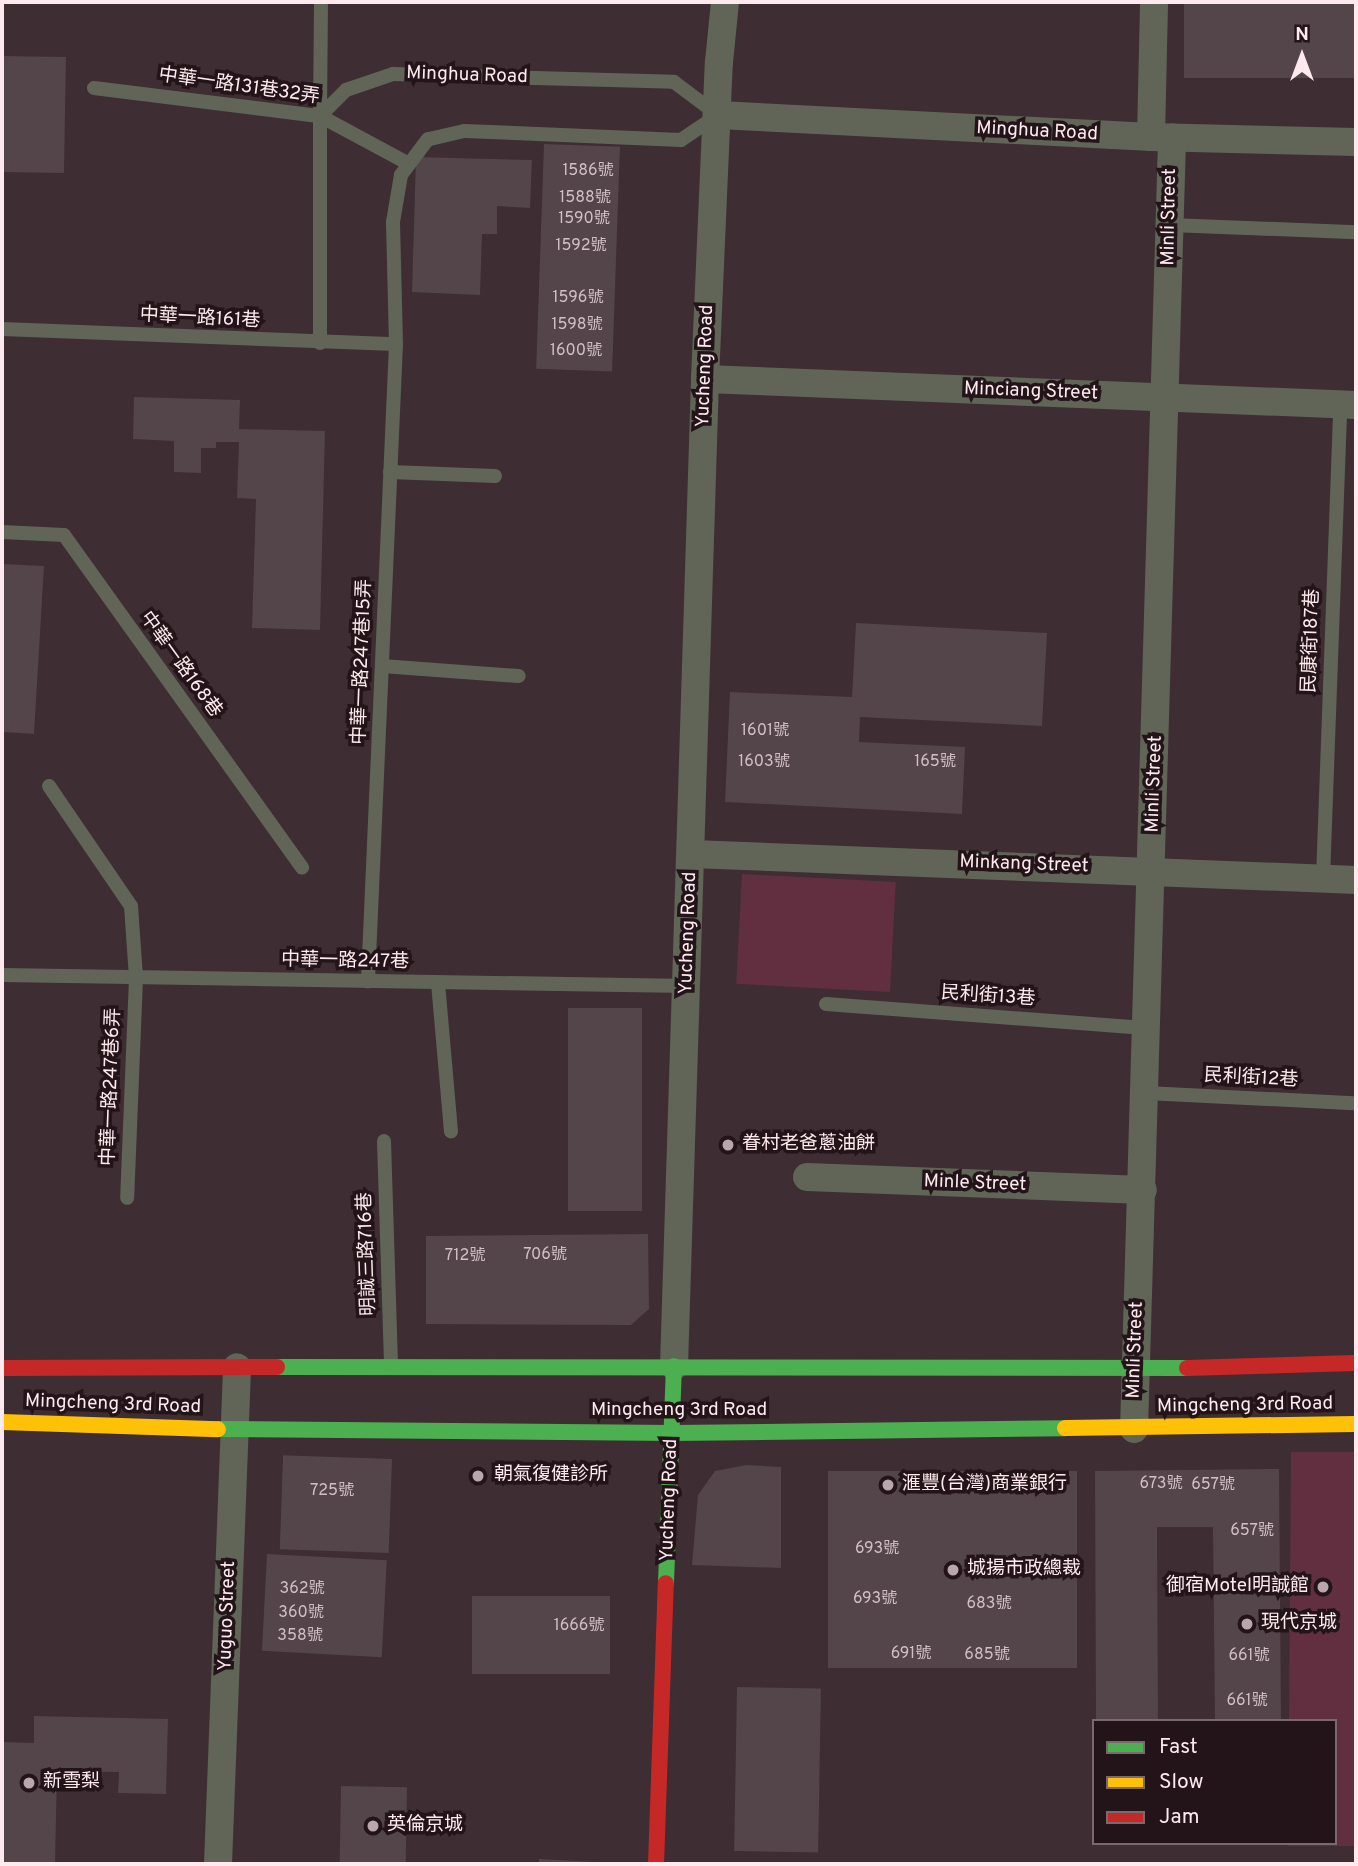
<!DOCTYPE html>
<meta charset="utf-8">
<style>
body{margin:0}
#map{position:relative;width:1358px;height:1866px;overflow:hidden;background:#3e2d33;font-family:Overpass,"Noto Sans TC",sans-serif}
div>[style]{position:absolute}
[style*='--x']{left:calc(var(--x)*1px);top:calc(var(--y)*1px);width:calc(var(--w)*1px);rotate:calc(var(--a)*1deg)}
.green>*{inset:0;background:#612f40;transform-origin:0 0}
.building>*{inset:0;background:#53454a;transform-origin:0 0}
.lane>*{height:14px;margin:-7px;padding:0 7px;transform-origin:7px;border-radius:7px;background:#606558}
.street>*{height:28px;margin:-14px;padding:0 14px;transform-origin:14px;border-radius:14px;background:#606558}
.fast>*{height:16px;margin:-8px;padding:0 8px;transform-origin:8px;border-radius:8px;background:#4caf50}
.slow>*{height:16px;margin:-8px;padding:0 8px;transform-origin:8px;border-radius:8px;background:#ffc107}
.jam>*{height:16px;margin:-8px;padding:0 8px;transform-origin:8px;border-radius:8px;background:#c62828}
.dots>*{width:19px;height:19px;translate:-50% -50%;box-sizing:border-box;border:4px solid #221418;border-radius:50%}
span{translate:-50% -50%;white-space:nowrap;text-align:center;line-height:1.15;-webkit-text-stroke:7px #221418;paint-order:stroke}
.number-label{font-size:16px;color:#d2c0c5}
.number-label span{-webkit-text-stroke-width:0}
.street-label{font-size:19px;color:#fde9ee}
.poi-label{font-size:19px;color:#fde9ee}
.left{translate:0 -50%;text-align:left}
.right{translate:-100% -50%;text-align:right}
.frame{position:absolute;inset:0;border:4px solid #fde9ee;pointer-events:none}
.legend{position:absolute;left:1092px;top:1719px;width:245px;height:126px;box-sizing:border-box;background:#221418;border:2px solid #7a696e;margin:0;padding:9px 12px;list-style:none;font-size:21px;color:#fde9ee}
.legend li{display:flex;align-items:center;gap:14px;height:35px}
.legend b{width:35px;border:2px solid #7a696e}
.north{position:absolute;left:1267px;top:21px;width:70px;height:70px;-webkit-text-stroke:5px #221418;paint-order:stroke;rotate:0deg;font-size:19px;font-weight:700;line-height:28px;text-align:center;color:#fde9ee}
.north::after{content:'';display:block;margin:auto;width:24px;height:32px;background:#fde9ee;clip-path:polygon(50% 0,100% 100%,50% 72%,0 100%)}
</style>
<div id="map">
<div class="green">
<div style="left:742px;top:874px;width:154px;height:110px;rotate:3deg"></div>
<div style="clip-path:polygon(1291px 1452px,1356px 1452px,1356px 1846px,1288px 1846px,1288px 1843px,1335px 1843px,1335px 1721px,1289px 1721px)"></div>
</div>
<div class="building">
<div style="left:1184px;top:2px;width:172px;height:76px"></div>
<div style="left:2px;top:56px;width:64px;height:116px;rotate:1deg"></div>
<div style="left:544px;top:144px;width:76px;height:225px;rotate:2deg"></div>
<div style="clip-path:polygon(416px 157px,532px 160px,530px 208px,497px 206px,497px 234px,482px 234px,480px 295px,412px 292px)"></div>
<div style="clip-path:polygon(134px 397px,240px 400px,239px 429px,325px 431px,320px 630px,252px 628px,256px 499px,237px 498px,239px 442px,216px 442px,216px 448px,201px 448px,201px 473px,174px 472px,174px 441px,133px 439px)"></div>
<div style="clip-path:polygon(2px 564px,44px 566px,34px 734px,2px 732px)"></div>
<div style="clip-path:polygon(856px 623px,1047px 633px,1042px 726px,860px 717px,859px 742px,965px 747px,962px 814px,725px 802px,730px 692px,852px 697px)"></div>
<div style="left:568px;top:1008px;width:74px;height:203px"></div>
<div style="clip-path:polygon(648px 1234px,649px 1309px,631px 1325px,426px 1324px,426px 1236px)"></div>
<div style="left:392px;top:1459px;width:94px;height:109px;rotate:92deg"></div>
<div style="clip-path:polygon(746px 1465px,781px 1467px,781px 1568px,692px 1565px,698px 1495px,715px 1471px)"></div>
<div style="clip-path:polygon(1279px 1469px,1281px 1721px,1215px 1721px,1213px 1527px,1157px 1527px,1158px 1721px,1096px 1721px,1095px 1471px)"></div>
<div style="left:1077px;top:1471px;width:197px;height:249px;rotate:90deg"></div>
<div style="left:267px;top:1554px;width:120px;height:97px;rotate:3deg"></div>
<div style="left:472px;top:1596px;width:138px;height:78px"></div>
<div style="left:737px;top:1687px;width:84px;height:164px;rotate:1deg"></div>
<div style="clip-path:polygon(34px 1716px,168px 1719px,166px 1794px,118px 1793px,119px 1772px,57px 1771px,55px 1864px,2px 1864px,2px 1742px,34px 1743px)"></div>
<div style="left:341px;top:1786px;width:66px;height:78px;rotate:1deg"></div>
<div style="clip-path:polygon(539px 1859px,595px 1862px,595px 1864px,539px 1864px)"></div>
</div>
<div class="lane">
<div style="--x:94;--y:88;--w:228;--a:7.1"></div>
<div style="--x:320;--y:116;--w:101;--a:28.3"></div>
<div style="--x:320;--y:116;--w:114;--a:-89.5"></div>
<div style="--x:1170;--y:225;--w:186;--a:2.2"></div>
<div style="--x:2;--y:329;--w:394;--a:2.2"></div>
<div style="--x:320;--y:343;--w:227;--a:-90"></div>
<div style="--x:320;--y:116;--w:37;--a:-45"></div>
<div style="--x:346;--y:90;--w:50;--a:-18.8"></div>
<div style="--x:393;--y:74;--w:281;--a:1.6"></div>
<div style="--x:674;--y:82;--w:55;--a:36.9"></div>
<div style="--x:718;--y:115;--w:45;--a:146"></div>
<div style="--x:681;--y:140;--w:217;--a:-177.6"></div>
<div style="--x:464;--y:131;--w:37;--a:167"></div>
<div style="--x:428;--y:139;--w:45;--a:126.9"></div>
<div style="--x:401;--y:175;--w:48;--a:99.7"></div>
<div style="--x:393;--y:222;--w:122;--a:88.6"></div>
<div style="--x:396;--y:344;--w:638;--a:92.52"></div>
<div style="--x:390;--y:472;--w:105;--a:2.2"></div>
<div style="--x:2;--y:532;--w:62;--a:2.8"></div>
<div style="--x:64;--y:535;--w:409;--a:54.4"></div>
<div style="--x:382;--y:666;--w:137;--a:4.2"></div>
<div style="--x:49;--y:786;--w:145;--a:55.7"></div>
<div style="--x:131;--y:906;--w:72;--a:86"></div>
<div style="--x:136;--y:978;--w:220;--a:92.3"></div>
<div style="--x:1323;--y:878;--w:474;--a:-87.9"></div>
<div style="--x:2;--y:975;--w:686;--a:0.92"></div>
<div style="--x:438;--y:983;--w:149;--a:85"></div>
<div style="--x:826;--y:1004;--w:323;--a:4.3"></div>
<div style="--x:1146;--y:1093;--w:208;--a:2.8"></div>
<div style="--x:384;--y:1141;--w:223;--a:88.2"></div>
</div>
<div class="street">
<div style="--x:718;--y:115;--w:434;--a:2.9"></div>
<div style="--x:1151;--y:137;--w:205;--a:1.4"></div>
<div style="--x:1151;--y:137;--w:135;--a:-88.7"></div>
<div style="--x:705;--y:379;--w:652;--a:2.29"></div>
<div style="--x:692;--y:854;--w:665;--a:2.24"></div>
<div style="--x:807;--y:1177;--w:336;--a:2.2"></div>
<div style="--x:674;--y:1366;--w:987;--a:-88.2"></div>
<div style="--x:705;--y:379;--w:317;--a:-87.5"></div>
<div style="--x:719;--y:62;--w:60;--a:-84.3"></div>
<div style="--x:1134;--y:1429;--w:1292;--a:-88.31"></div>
<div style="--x:218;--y:1864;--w:497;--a:-87.8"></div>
</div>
<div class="fast">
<div style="--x:277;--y:1367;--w:910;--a:0.06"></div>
<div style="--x:218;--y:1429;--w:455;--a:0.5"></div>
<div style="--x:673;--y:1433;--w:392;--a:-0.7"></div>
<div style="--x:666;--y:1583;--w:217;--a:-87.9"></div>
</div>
<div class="slow">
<div style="--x:2;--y:1422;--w:216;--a:1.9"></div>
<div style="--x:1065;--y:1428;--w:291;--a:-0.8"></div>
</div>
<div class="jam">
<div style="--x:2;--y:1368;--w:275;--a:-0.2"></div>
<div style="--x:1187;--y:1368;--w:169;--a:-1.7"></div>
<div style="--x:656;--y:1864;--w:281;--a:-88"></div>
</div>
<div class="dots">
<div style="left:728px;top:1145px;background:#baa7ad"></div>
<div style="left:478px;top:1476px;background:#baa7ad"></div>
<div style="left:888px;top:1485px;background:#baa7ad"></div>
<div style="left:953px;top:1570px;background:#baa7ad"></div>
<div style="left:1323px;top:1587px;background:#baa7ad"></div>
<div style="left:1247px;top:1624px;background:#baa7ad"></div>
<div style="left:29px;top:1783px;background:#baa7ad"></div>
<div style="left:373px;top:1826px;background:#baa7ad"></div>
</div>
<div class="number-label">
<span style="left:588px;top:171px">1586號</span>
<span style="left:585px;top:198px">1588號</span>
<span style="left:584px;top:219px">1590號</span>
<span style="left:581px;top:246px">1592號</span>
<span style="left:578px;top:298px">1596號</span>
<span style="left:577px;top:325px">1598號</span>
<span style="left:576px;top:351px">1600號</span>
<span style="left:765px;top:731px">1601號</span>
<span style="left:764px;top:762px">1603號</span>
<span style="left:935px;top:762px">165號</span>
<span style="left:545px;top:1255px">706號</span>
<span style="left:465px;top:1256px">712號</span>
<span style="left:1161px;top:1484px">673號</span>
<span style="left:1213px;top:1485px">657號</span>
<span style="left:332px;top:1491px">725號</span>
<span style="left:1252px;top:1531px">657號</span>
<span style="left:877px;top:1549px">693號</span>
<span style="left:302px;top:1589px">362號</span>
<span style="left:875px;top:1599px">693號</span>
<span style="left:989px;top:1604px">683號</span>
<span style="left:301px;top:1613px">360號</span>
<span style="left:579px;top:1626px">1666號</span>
<span style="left:300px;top:1636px">358號</span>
<span style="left:911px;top:1654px">691號</span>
<span style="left:987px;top:1655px">685號</span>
<span style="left:1249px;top:1656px">661號</span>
<span style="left:1247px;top:1701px">661號</span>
</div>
<div class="street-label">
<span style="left:467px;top:76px;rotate:2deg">Minghua Road</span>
<span style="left:239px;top:87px;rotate:8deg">中華一路131巷32弄</span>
<span style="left:1037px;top:132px;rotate:3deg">Minghua Road</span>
<span style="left:1170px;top:217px;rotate:-89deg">Minli Street</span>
<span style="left:200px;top:319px;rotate:3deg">中華一路161巷</span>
<span style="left:706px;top:366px;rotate:-88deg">Yucheng Road</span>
<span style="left:1031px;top:392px;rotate:2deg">Minciang Street</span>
<span style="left:1312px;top:641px;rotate:-88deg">民康街187巷</span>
<span style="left:363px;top:662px;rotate:-88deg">中華一路247巷15弄</span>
<span style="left:180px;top:665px;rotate:54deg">中華一路168巷</span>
<span style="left:1155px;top:784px;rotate:-88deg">Minli Street</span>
<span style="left:1024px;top:865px;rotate:2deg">Minkang Street</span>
<span style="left:689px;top:933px;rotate:-88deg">Yucheng Road</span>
<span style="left:345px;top:962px;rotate:1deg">中華一路247巷</span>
<span style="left:988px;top:997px;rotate:4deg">民利街13巷</span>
<span style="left:1251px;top:1079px;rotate:3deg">民利街12巷</span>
<span style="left:112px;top:1087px;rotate:-88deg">中華一路247巷6弄</span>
<span style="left:975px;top:1184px;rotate:2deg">Minle Street</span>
<span style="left:368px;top:1254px;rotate:-92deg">明誠三路716巷</span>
<span style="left:1136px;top:1350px;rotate:-88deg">Minli Street</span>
<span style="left:113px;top:1405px;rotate:2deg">Mingcheng 3rd Road</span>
<span style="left:1245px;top:1406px;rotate:-1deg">Mingcheng 3rd Road</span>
<span style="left:679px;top:1411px">Mingcheng 3rd Road</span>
<span style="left:670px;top:1500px;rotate:-88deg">Yucheng Road</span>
<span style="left:228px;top:1616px;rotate:-88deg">Yuguo Street</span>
</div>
<div class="poi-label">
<span class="left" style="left:742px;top:1145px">眷村老爸蔥油餅</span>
<span class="left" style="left:494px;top:1476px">朝氣復健診所</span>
<span class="left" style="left:902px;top:1485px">滙豐(台灣)商業銀行</span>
<span class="left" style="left:967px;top:1570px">城揚市政總裁</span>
<span class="right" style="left:1309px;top:1587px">御宿Motel明誠館</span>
<span class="left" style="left:1261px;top:1624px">現代京城</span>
<span class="left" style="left:43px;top:1783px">新雪梨</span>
<span class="left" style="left:387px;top:1826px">英倫京城</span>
</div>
<div class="frame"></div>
<ul class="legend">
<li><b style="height:9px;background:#4caf50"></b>Fast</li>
<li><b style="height:9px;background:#ffc107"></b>Slow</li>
<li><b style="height:9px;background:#c62828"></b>Jam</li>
</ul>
<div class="north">N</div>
</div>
